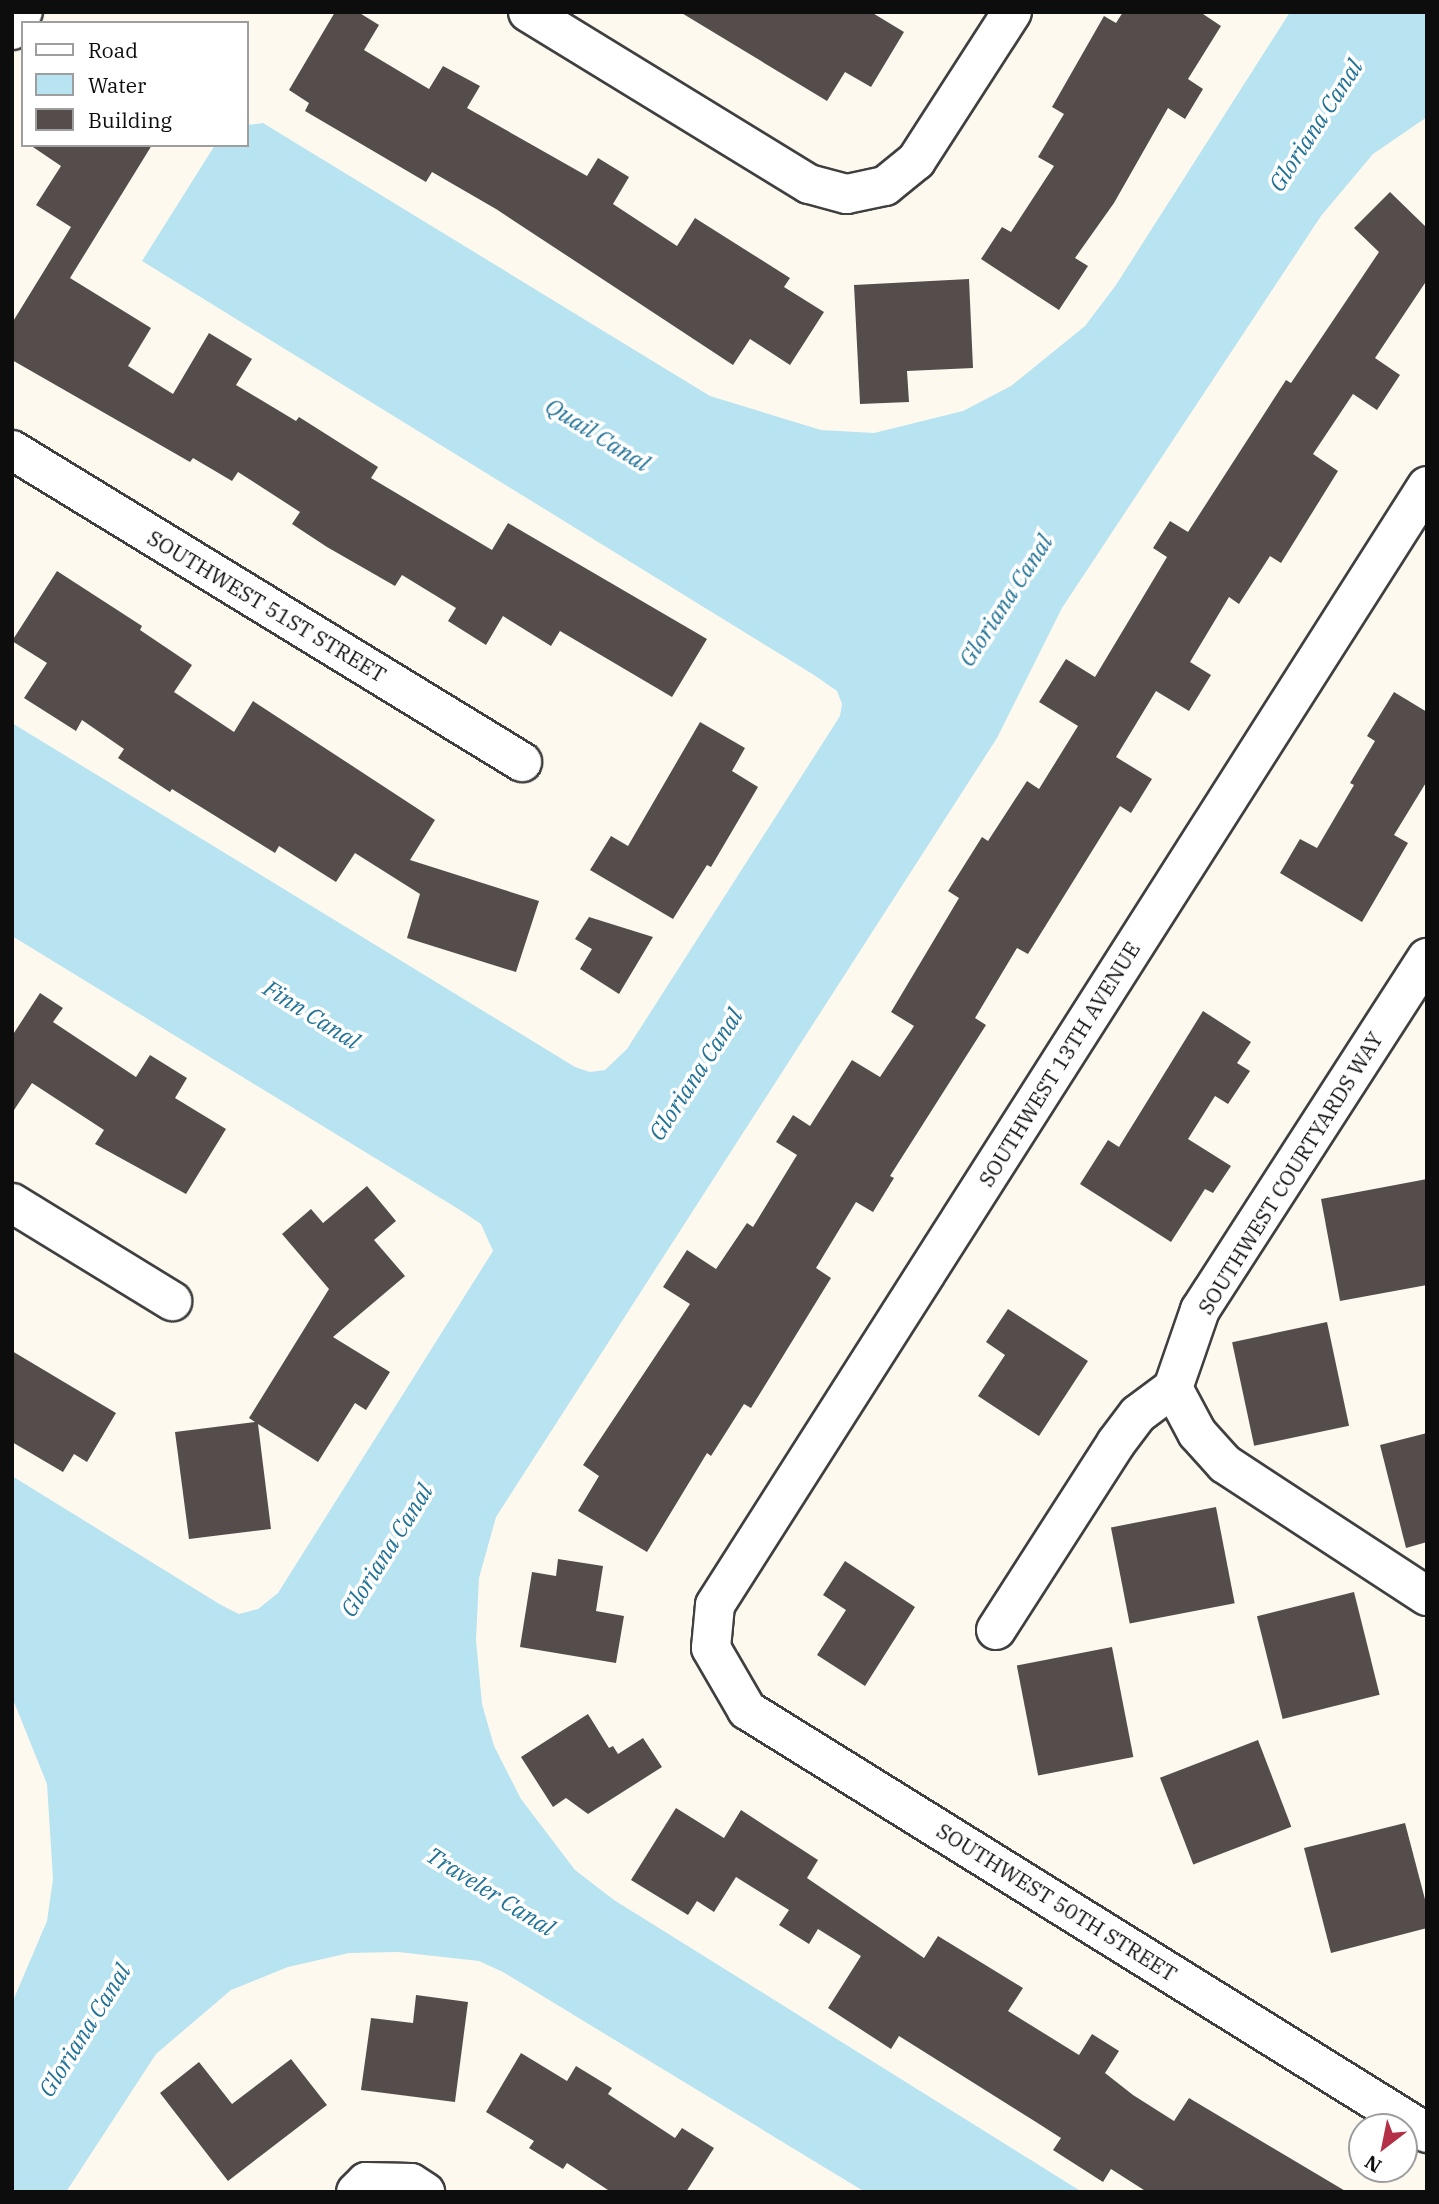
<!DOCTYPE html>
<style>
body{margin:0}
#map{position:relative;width:1439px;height:2204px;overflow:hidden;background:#fef9ef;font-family:"IBM Plex Serif",serif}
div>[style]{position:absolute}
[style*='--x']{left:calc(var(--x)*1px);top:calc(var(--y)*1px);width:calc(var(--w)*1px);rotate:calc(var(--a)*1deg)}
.water>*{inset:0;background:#b8e3f1}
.building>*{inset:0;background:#554d4b;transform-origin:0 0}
.roads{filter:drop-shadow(2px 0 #404040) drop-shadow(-2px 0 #404040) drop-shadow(0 2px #404040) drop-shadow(0 -2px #404040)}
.minor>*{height:38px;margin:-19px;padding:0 19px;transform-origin:19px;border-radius:19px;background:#fff}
span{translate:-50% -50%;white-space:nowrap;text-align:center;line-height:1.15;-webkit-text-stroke:7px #fff;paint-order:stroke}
.street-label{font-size:21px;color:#0d0d0d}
.water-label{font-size:23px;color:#207296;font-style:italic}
.frame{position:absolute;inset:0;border:14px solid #0d0d0d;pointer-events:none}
.legend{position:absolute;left:21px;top:21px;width:228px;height:126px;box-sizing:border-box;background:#fff;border:2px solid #9e9e9e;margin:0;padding:9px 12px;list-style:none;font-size:21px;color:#0d0d0d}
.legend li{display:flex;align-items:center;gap:14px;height:35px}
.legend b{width:35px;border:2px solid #9e9e9e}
.north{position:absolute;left:1348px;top:2113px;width:70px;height:70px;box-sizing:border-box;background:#fff;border:2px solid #9e9e9e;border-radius:50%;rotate:212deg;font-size:19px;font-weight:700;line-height:28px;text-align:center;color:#0d0d0d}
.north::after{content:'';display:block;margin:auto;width:24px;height:32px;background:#b33047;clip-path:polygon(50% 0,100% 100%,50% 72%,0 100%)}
</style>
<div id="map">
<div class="water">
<div style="clip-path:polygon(1290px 12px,1427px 12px,1427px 117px,1373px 154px,1321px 216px,1062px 608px,997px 738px,496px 1517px,479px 1578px,476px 1640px,482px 1704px,494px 1746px,521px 1799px,575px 1870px,614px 1900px,1082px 2192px,865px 2192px,503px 1972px,479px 1961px,398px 1952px,349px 1953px,288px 1967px,231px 1990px,156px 2054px,66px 2192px,12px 2192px,12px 2003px,47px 1921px,53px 1879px,47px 1784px,12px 1697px,12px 1476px,221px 1605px,239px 1614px,258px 1609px,278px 1593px,493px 1251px,481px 1224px,460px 1210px,12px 936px,12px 723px,575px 1067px,590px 1072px,605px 1070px,627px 1049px,840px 716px,842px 704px,837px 691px,814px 675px,142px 261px,215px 145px,247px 145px,247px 125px,263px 123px,710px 396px,821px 430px,874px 433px,963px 411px,1011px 386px,1085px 326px,1116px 285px)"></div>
</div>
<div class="building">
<div style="clip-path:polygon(335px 12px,358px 12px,379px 25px,364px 50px,429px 89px,443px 66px,480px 86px,467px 108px,587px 176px,598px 158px,629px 177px,613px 204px,677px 246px,695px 218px,790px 278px,784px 287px,824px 312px,790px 365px,750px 339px,733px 365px,496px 209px,432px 172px,426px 182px,305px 111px,309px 103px,289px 90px)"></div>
<div style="clip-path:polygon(680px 12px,871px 12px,904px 32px,871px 87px,845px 72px,827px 101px)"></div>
<div style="clip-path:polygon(1123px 12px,1200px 12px,1221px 26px,1188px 79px,1203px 89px,1185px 119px,1168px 108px,1114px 203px,1075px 258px,1088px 266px,1059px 310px,981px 259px,1002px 227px,1011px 232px,1054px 166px,1038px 157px,1064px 114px,1052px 107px,1104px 16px,1116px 23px)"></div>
<div style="clip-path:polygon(30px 145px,152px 145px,70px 278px,151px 328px,128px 366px,173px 394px,209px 333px,252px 359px,236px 385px,296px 421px,299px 417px,378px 467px,371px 478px,492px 550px,508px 523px,707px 639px,672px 697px,560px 631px,551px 646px,503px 616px,486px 645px,448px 621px,456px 608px,402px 575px,395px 586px,327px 547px,292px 524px,300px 512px,238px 472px,232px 481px,193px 458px,190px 462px,12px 360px,12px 323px,71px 227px,36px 205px,61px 166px)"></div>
<div style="clip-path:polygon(1390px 192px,1427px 228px,1427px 280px,1375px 358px,1400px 375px,1377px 410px,1353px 394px,1313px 454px,1338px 471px,1281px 563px,1270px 556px,1239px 604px,1229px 597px,1190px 662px,1211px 675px,1189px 711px,1156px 691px,1116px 757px,1152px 779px,1131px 813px,1120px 806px,1028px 954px,1017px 948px,975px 1018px,986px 1025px,890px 1176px,894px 1178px,873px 1212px,856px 1202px,816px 1268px,831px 1278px,751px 1408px,744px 1404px,711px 1456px,707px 1453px,647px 1552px,578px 1511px,599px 1476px,583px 1465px,690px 1304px,663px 1287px,687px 1250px,716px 1269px,747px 1223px,753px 1227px,797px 1155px,776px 1142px,793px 1115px,810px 1126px,852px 1060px,880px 1077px,914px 1026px,891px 1012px,959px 898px,948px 891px,982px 837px,988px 841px,1027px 781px,1039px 789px,1078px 726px,1039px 702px,1066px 659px,1095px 677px,1167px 557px,1153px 548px,1170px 521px,1188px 532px,1286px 380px,1291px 383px,1379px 252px,1354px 228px)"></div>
<div style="clip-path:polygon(969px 279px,973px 368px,907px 371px,909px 402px,860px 404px,854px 285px)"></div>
<div style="clip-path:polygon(57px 571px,142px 626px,140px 630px,192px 665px,174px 692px,234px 732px,253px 701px,435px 820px,410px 860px,539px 901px,516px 972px,407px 938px,420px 894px,355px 853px,336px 882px,279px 846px,275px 853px,172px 789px,170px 792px,118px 758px,124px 749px,82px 720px,76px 731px,24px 698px,47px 663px,12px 641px)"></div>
<div style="clip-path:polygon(1394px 692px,1427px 712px,1427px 781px,1394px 835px,1408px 843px,1362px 922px,1280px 873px,1300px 839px,1317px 848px,1354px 785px,1350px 783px,1375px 741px,1367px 736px)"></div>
<div style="clip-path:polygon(700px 722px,745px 748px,732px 771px,758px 787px,711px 867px,707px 865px,673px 919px,590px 870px,611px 836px,628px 846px)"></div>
<div style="clip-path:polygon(589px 917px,653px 937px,619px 994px,580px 969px,592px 949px,575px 939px)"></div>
<div style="clip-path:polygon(40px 993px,63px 1008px,53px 1022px,136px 1077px,150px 1055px,187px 1078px,175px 1098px,226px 1129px,186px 1194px,95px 1144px,104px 1130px,32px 1083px,12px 1113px,12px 1036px)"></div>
<div style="clip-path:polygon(1203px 1011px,1251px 1042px,1237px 1063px,1250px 1071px,1228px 1104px,1215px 1096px,1188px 1139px,1231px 1166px,1213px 1193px,1205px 1189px,1171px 1242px,1080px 1184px,1108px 1140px,1119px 1147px)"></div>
<div style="clip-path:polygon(1427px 1179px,1427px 1285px,1340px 1301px,1321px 1199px)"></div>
<div style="clip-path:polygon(367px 1186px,396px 1221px,374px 1240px,405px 1276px,333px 1337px,390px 1372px,366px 1410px,355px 1403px,318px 1462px,258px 1424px,271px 1529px,189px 1539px,175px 1432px,255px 1422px,249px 1418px,329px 1289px,282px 1234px,311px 1209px,323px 1223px)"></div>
<div style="clip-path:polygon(1008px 1309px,1088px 1361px,1039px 1436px,978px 1396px,1005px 1355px,986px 1342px)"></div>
<div style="left:1327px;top:1322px;width:106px;height:97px;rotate:78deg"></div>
<div style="clip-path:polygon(12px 1351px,116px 1413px,87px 1462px,74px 1454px,63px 1472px,12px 1442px)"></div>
<div style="clip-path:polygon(1427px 1433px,1427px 1542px,1406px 1548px,1380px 1445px)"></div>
<div style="left:1216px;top:1507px;width:98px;height:107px;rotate:79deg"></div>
<div style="clip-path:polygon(558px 1559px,603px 1566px,596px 1611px,624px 1616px,616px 1663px,520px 1647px,532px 1572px,556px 1576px)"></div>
<div style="clip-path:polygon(845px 1561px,915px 1607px,865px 1686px,817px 1655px,846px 1610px,823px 1595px)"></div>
<div style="left:1354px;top:1592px;width:106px;height:100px;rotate:76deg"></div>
<div style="left:1112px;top:1647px;width:112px;height:97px;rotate:79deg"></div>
<div style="clip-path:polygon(588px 1714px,609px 1748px,613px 1746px,618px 1754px,643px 1738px,662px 1767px,588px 1814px,566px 1798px,553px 1807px,521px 1757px)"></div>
<div style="left:1258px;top:1740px;width:93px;height:105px;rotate:69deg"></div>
<div style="clip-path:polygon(676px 1808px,724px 1838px,741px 1810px,818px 1860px,807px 1878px,924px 1958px,938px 1936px,1023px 1988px,1008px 2011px,1079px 2055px,1092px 2034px,1119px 2051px,1105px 2073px,1133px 2095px,1174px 2121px,1189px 2098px,1347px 2192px,1147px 2192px,1111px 2169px,1103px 2182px,1053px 2150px,1061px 2138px,1036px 2122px,899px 2036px,891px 2049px,828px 2008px,861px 1956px,818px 1929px,809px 1944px,779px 1925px,789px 1910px,736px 1877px,714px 1912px,697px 1901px,688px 1915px,631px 1880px)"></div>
<div style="clip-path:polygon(1405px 1823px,1427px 1907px,1427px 1928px,1331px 1953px,1304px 1848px)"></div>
<div style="clip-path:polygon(416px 1995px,468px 2002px,455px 2102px,361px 2090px,371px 2018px,413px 2023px)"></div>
<div style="clip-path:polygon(521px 2053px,567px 2081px,576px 2066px,612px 2088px,608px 2094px,675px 2138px,682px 2128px,714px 2148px,686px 2192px,611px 2192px,567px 2163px,563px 2169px,529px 2148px,534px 2141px,486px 2112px)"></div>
<div style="clip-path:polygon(291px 2059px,327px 2105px,228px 2181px,160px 2093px,199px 2062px,232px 2104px)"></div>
</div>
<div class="roads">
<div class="minor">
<div style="--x:528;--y:12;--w:329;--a:31.5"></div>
<div style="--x:809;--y:184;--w:39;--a:15"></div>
<div style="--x:847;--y:194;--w:39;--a:-12"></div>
<div style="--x:885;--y:186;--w:40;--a:-39"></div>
<div style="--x:916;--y:161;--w:177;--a:-57.2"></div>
<div style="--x:12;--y:30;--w:21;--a:-59"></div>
<div style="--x:12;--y:450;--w:598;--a:31.46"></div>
<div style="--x:1427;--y:486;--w:1326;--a:122.47"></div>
<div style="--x:715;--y:1605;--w:43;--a:95.3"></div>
<div style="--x:711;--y:1648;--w:72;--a:59.9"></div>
<div style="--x:747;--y:1710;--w:801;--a:31.88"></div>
<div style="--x:12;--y:1203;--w:188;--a:31.5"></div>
<div style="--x:1173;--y:1388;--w:51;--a:61.9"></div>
<div style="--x:1197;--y:1433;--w:42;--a:47.9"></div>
<div style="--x:1225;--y:1464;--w:241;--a:33.2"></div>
<div style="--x:996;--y:1630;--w:222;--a:-57.3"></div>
<div style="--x:1116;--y:1443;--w:36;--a:-53"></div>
<div style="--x:1138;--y:1414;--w:44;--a:-36.6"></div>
<div style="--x:1173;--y:1388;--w:83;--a:-70.9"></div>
<div style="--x:1200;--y:1310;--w:419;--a:-57.2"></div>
<div style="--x:356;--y:2192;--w:14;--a:-45"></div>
<div style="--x:366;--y:2182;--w:45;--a:1.3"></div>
<div style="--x:411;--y:2183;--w:17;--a:33"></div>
</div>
</div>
<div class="street-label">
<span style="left:267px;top:606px;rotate:31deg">SOUTHWEST 51ST STREET</span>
<span style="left:1059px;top:1064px;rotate:-58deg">SOUTHWEST 13TH AVENUE</span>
<span style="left:1290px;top:1173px;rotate:-58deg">SOUTHWEST COURTYARDS WAY</span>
<span style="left:1057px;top:1902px;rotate:32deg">SOUTHWEST 50TH STREET</span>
</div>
<div class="water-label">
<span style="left:1315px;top:125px;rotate:-57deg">Gloriana Canal</span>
<span style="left:598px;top:434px;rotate:32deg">Quail Canal</span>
<span style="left:1005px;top:600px;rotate:-57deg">Gloriana Canal</span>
<span style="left:312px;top:1014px;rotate:32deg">Finn Canal</span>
<span style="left:695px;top:1074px;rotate:-57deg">Gloriana Canal</span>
<span style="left:386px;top:1550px;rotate:-58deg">Gloriana Canal</span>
<span style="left:491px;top:1891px;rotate:32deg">Traveler Canal</span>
<span style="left:84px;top:2030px;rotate:-58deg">Gloriana Canal</span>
</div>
<div class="frame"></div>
<ul class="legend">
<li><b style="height:9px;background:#fff"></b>Road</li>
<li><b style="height:19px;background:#b8e3f1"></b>Water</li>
<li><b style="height:19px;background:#554d4b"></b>Building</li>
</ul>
<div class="north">N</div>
</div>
